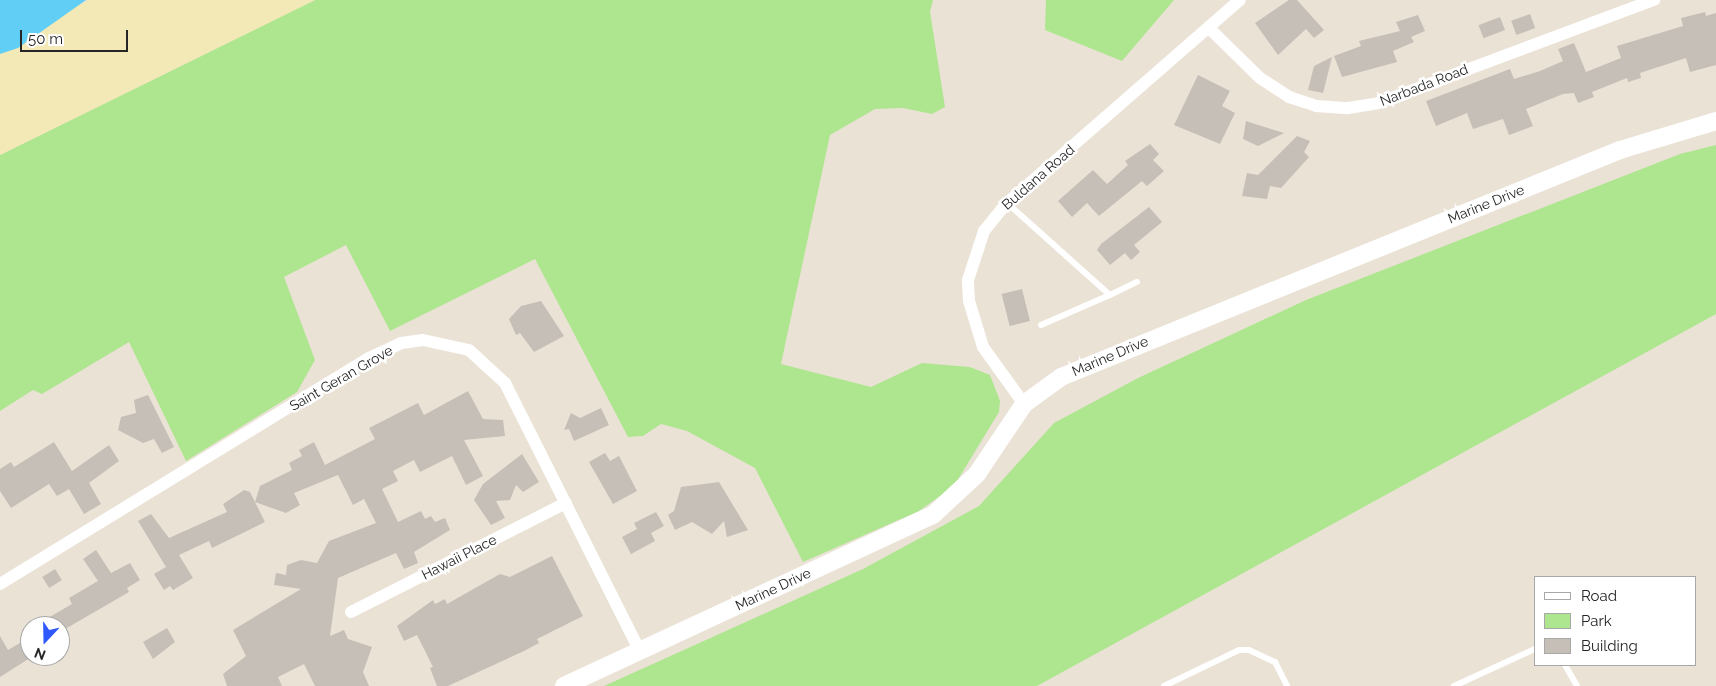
<!DOCTYPE html>
<style>
body{margin:0}
#map{position:relative;width:1716px;height:686px;overflow:hidden;background:#ebe2d6;font-family:Raleway,sans-serif}
div>[style]{position:absolute}
[style*='--x']{left:calc(var(--x)*1px);top:calc(var(--y)*1px);width:calc(var(--w)*1px);rotate:calc(var(--a)*1deg)}
.green>*{inset:0;background:#ade68e}
.sand>*{inset:0;background:#f3e9b6}
.water>*{inset:0;background:#61cff5}
.building>*{inset:0;background:#c5bfb7;transform-origin:0 0}
.lane>*{height:6px;margin:-3px;padding:0 3px;transform-origin:3px;border-radius:3px;background:#fff}
.street>*{height:12px;margin:-6px;padding:0 6px;transform-origin:6px;border-radius:6px;background:#fff}
.secondary>*{height:18px;margin:-9px;padding:0 9px;transform-origin:9px;border-radius:9px;background:#fff}
span{translate:-50% -50%;white-space:nowrap;text-align:center;line-height:1.15;-webkit-text-stroke:5px #fff;paint-order:stroke}
.street-label{font-size:14px;color:#262626}
.legend{position:absolute;left:1534px;top:576px;width:162px;height:90px;box-sizing:border-box;background:#fff;border:1px solid #a8a8a8;margin:0;padding:6px 9px;list-style:none;font-size:15px;color:#262626}
.legend li{display:flex;align-items:center;gap:10px;height:25px}
.legend b{width:25px;border:1px solid #a8a8a8}
.north{position:absolute;left:20px;top:616px;width:50px;height:50px;box-sizing:border-box;background:#fff;border:1px solid #a8a8a8;border-radius:50%;rotate:201deg;font-size:14px;font-weight:700;line-height:20px;text-align:center;color:#262626}
.north::after{content:'';display:block;margin:auto;width:18px;height:22px;background:#2f58ff;clip-path:polygon(50% 0,100% 100%,50% 72%,0 100%)}
.scale{position:absolute;left:20px;top:30px;width:108px;height:22px;box-sizing:border-box;border:2px solid #262626;border-top:0;padding-left:6px;font-size:15px;line-height:18px;white-space:nowrap;color:#262626;-webkit-text-stroke:4px #fff;paint-order:stroke}
</style>
<div id="map">
<div class="green">
<div style="clip-path:polygon(315px 0,933px 0,930px 12px,945px 107px,932px 114px,903px 108px,875px 109px,830px 135px,781px 364px,871px 387px,922px 363px,970px 367px,990px 375px,1000px 401px,999px 412px,954px 486px,919px 511px,803px 562px,755px 468px,687px 431px,661px 424px,643px 436px,628px 437px,535px 259px,390px 331px,346px 245px,284px 277px,315px 360px,297px 392px,186px 461px,129px 342px,42px 394px,33px 390px,0 411px,0 155px)"></div>
<div style="clip-path:polygon(1046px 0,1174px 0,1122px 61px,1045px 30px)"></div>
<div style="clip-path:polygon(1716px 145px,1716px 314px,1037px 686px,604px 686px,863px 569px,979px 506px,1054px 423px,1138px 378px,1306px 300px,1680px 154px)"></div>
</div>
<div class="sand">
<div style="clip-path:polygon(89px 0,315px 0,0 155px,0 46px)"></div>
</div>
<div class="water">
<div style="clip-path:polygon(0 0,86px 0,18px 48px,0 54px)"></div>
</div>
<div class="building">
<div style="clip-path:polygon(1289px 0,1297px 0,1324px 30px,1314px 38px,1306px 29px,1278px 55px,1255px 23px)"></div>
<div style="clip-path:polygon(1705px 12px,1706px 16px,1716px 13px,1716px 65px,1690px 72px,1686px 58px,1640px 73px,1641px 78px,1628px 82px,1627px 78px,1592px 92px,1594px 97px,1578px 103px,1574px 93px,1563px 94px,1526px 109px,1533px 126px,1509px 135px,1503px 119px,1473px 129px,1467px 113px,1436px 126px,1426px 101px,1510px 69px,1514px 79px,1540px 71px,1563px 61px,1558px 49px,1574px 43px,1586px 72px,1621px 58px,1617px 46px,1683px 26px,1681px 18px)"></div>
<div style="left:1530px;top:14px;width:15px;height:20px;rotate:70deg"></div>
<div style="clip-path:polygon(1418px 15px,1425px 31px,1411px 37px,1414px 42px,1393px 51px,1397px 62px,1342px 77px,1334px 56px,1361px 46px,1359px 41px,1400px 31px,1396px 22px)"></div>
<div style="left:1500px;top:17px;width:14px;height:23px;rotate:69deg"></div>
<div style="clip-path:polygon(1332px 57px,1323px 93px,1308px 90px,1314px 66px)"></div>
<div style="clip-path:polygon(1198px 75px,1230px 91px,1222px 106px,1235px 113px,1220px 144px,1174px 125px)"></div>
<div style="clip-path:polygon(1246px 121px,1255px 124px,1284px 133px,1258px 146px,1243px 139px)"></div>
<div style="clip-path:polygon(1297px 136px,1310px 141px,1304px 152px,1309px 157px,1281px 188px,1270px 186px,1267px 199px,1242px 196px,1247px 173px,1258px 175px)"></div>
<div style="clip-path:polygon(1150px 144px,1159px 154px,1153px 160px,1164px 171px,1147px 186px,1142px 181px,1099px 216px,1087px 203px,1072px 217px,1058px 201px,1093px 170px,1107px 184px,1128px 165px,1125px 161px)"></div>
<div style="clip-path:polygon(1149px 207px,1162px 222px,1134px 245px,1140px 252px,1131px 260px,1125px 253px,1110px 265px,1097px 250px,1101px 244px)"></div>
<div style="left:1022px;top:289px;width:33px;height:21px;rotate:76deg"></div>
<div style="clip-path:polygon(541px 301px,564px 336px,534px 352px,520px 333px,516px 335px,509px 319px,521px 306px)"></div>
<div style="clip-path:polygon(468px 391px,483px 419px,503px 420px,505px 436px,464px 440px,483px 476px,466px 485px,452px 456px,420px 472px,414px 460px,393px 471px,398px 481px,382px 489px,398px 522px,421px 511px,425px 519px,431px 516px,435px 522px,445px 518px,450px 530px,414px 552px,418px 563px,404px 569px,396px 553px,338px 578px,330px 636px,344px 630px,348px 639px,372px 647px,363px 672px,369px 686px,315px 686px,304px 664px,278px 677px,282px 686px,227px 686px,223px 674px,246px 656px,233px 630px,301px 589px,274px 585px,276px 573px,286px 575px,287px 565px,301px 560px,317px 563px,329px 541px,376px 523px,364px 499px,353px 505px,338px 475px,294px 493px,300px 505px,286px 513px,255px 502px,260px 486px,292px 470px,289px 463px,302px 456px,299px 450px,314px 442px,325px 465px,375px 439px,369px 428px,418px 403px,424px 415px)"></div>
<div style="clip-path:polygon(148px 395px,174px 447px,162px 453px,154px 439px,143px 443px,118px 430px,121px 417px,136px 413px,134px 400px)"></div>
<div style="clip-path:polygon(601px 408px,609px 425px,574px 441px,569px 429px,564px 430px,571px 413px,580px 418px)"></div>
<div style="clip-path:polygon(54px 442px,72px 471px,109px 445px,119px 461px,89px 483px,101px 504px,84px 514px,69px 489px,57px 496px,49px 484px,11px 508px,0 491px,0 469px,11px 462px,14px 467px)"></div>
<div style="clip-path:polygon(605px 453px,610px 461px,619px 456px,637px 491px,613px 504px,589px 462px)"></div>
<div style="clip-path:polygon(522px 454px,539px 482px,523px 492px,516px 485px,510px 500px,496px 501px,505px 518px,491px 525px,474px 500px,483px 484px)"></div>
<div style="clip-path:polygon(719px 482px,748px 530px,727px 537px,724px 521px,712px 534px,692px 522px,675px 530px,668px 515px,674px 511px,681px 487px)"></div>
<div style="clip-path:polygon(244px 490px,250px 492px,265px 522px,212px 548px,209px 541px,179px 555px,193px 578px,173px 590px,170px 586px,164px 590px,154px 574px,166px 567px,138px 521px,151px 514px,169px 538px,227px 512px,223px 504px)"></div>
<div style="clip-path:polygon(656px 512px,664px 526px,651px 533px,655px 541px,631px 554px,622px 537px,637px 529px,634px 523px)"></div>
<div style="clip-path:polygon(96px 550px,111px 573px,130px 563px,140px 580px,127px 588px,129px 592px,60px 632px,60px 626px,34px 626px,72px 604px,69px 598px,98px 581px,83px 559px)"></div>
<div style="clip-path:polygon(552px 556px,583px 616px,537px 639px,539px 643px,524px 651px,448px 686px,437px 686px,430px 668px,433px 667px,417px 635px,404px 641px,397px 626px,433px 600px,435px 604px,445px 599px,447px 604px,500px 574px,510px 577px)"></div>
<div style="left:55px;top:569px;width:13px;height:15px;rotate:58deg"></div>
<div style="clip-path:polygon(167px 628px,175px 642px,153px 659px,143px 642px)"></div>
<div style="clip-path:polygon(0 636px,8px 650px,30px 637px,30px 658px,0 677px)"></div>
</div>
<div class="lane">
<div style="--x:1007;--y:203;--w:138;--a:41.8"></div>
<div style="--x:1110;--y:295;--w:30;--a:-26"></div>
<div style="--x:1041;--y:325;--w:75;--a:-23.5"></div>
<div style="--x:1565;--y:665;--w:24;--a:60"></div>
<div style="--x:1164;--y:686;--w:83;--a:-25.6"></div>
<div style="--x:1239;--y:650;--w:10;--a:0"></div>
<div style="--x:1249;--y:650;--w:29;--a:25"></div>
<div style="--x:1275;--y:662;--w:27;--a:63"></div>
<div style="--x:1454;--y:686;--w:89;--a:-24.6"></div>
</div>
<div class="street">
<div style="--x:1209;--y:28;--w:71;--a:44.4"></div>
<div style="--x:1260;--y:78;--w:35;--a:33"></div>
<div style="--x:1289;--y:97;--w:28;--a:18"></div>
<div style="--x:1316;--y:106;--w:32;--a:4"></div>
<div style="--x:1348;--y:108;--w:30;--a:-9"></div>
<div style="--x:1378;--y:103;--w:295;--a:-20.5"></div>
<div style="--x:1024;--y:404;--w:70;--a:-125.7"></div>
<div style="--x:983;--y:347;--w:48;--a:-106.9"></div>
<div style="--x:969;--y:301;--w:21;--a:-93"></div>
<div style="--x:968;--y:280;--w:52;--a:-71.9"></div>
<div style="--x:984;--y:231;--w:36;--a:-51"></div>
<div style="--x:1007;--y:203;--w:309;--a:-41.1"></div>
<div style="--x:0;--y:584;--w:430;--a:-31.5"></div>
<div style="--x:367;--y:359;--w:38;--a:-25"></div>
<div style="--x:401;--y:343;--w:22;--a:-8"></div>
<div style="--x:423;--y:340;--w:47;--a:12.3"></div>
<div style="--x:469;--y:350;--w:49;--a:42.5"></div>
<div style="--x:505;--y:383;--w:300;--a:63.3"></div>
<div style="--x:351;--y:612;--w:241;--a:-26.9"></div>
</div>
<div class="secondary">
<div style="--x:564;--y:686;--w:408;--a:-24.9"></div>
<div style="--x:934;--y:514;--w:59;--a:-42.9"></div>
<div style="--x:977;--y:474;--w:84;--a:-56.1"></div>
<div style="--x:1024;--y:404;--w:46;--a:-36.1"></div>
<div style="--x:1061;--y:377;--w:603;--a:-22.1"></div>
<div style="--x:1620;--y:150;--w:100;--a:-16.8"></div>
</div>
<div class="street-label">
<span style="left:1424px;top:85px;rotate:-21deg">Narbada Road</span>
<span style="left:1038px;top:177px;rotate:-41deg">Buldana Road</span>
<span style="left:1486px;top:204px;rotate:-22deg">Marine Drive</span>
<span style="left:1110px;top:356px;rotate:-23deg">Marine Drive</span>
<span style="left:341px;top:378px;rotate:-30deg">Saint Geran Grove</span>
<span style="left:459px;top:557px;rotate:-27deg">Hawaii Place</span>
<span style="left:773px;top:589px;rotate:-25deg">Marine Drive</span>
</div>
<ul class="legend">
<li><b style="height:6px;background:#fff"></b>Road</li>
<li><b style="height:14px;background:#ade68e"></b>Park</li>
<li><b style="height:14px;background:#c5bfb7"></b>Building</li>
</ul>
<div class="north">N</div>
<div class="scale">50 m</div>
</div>
